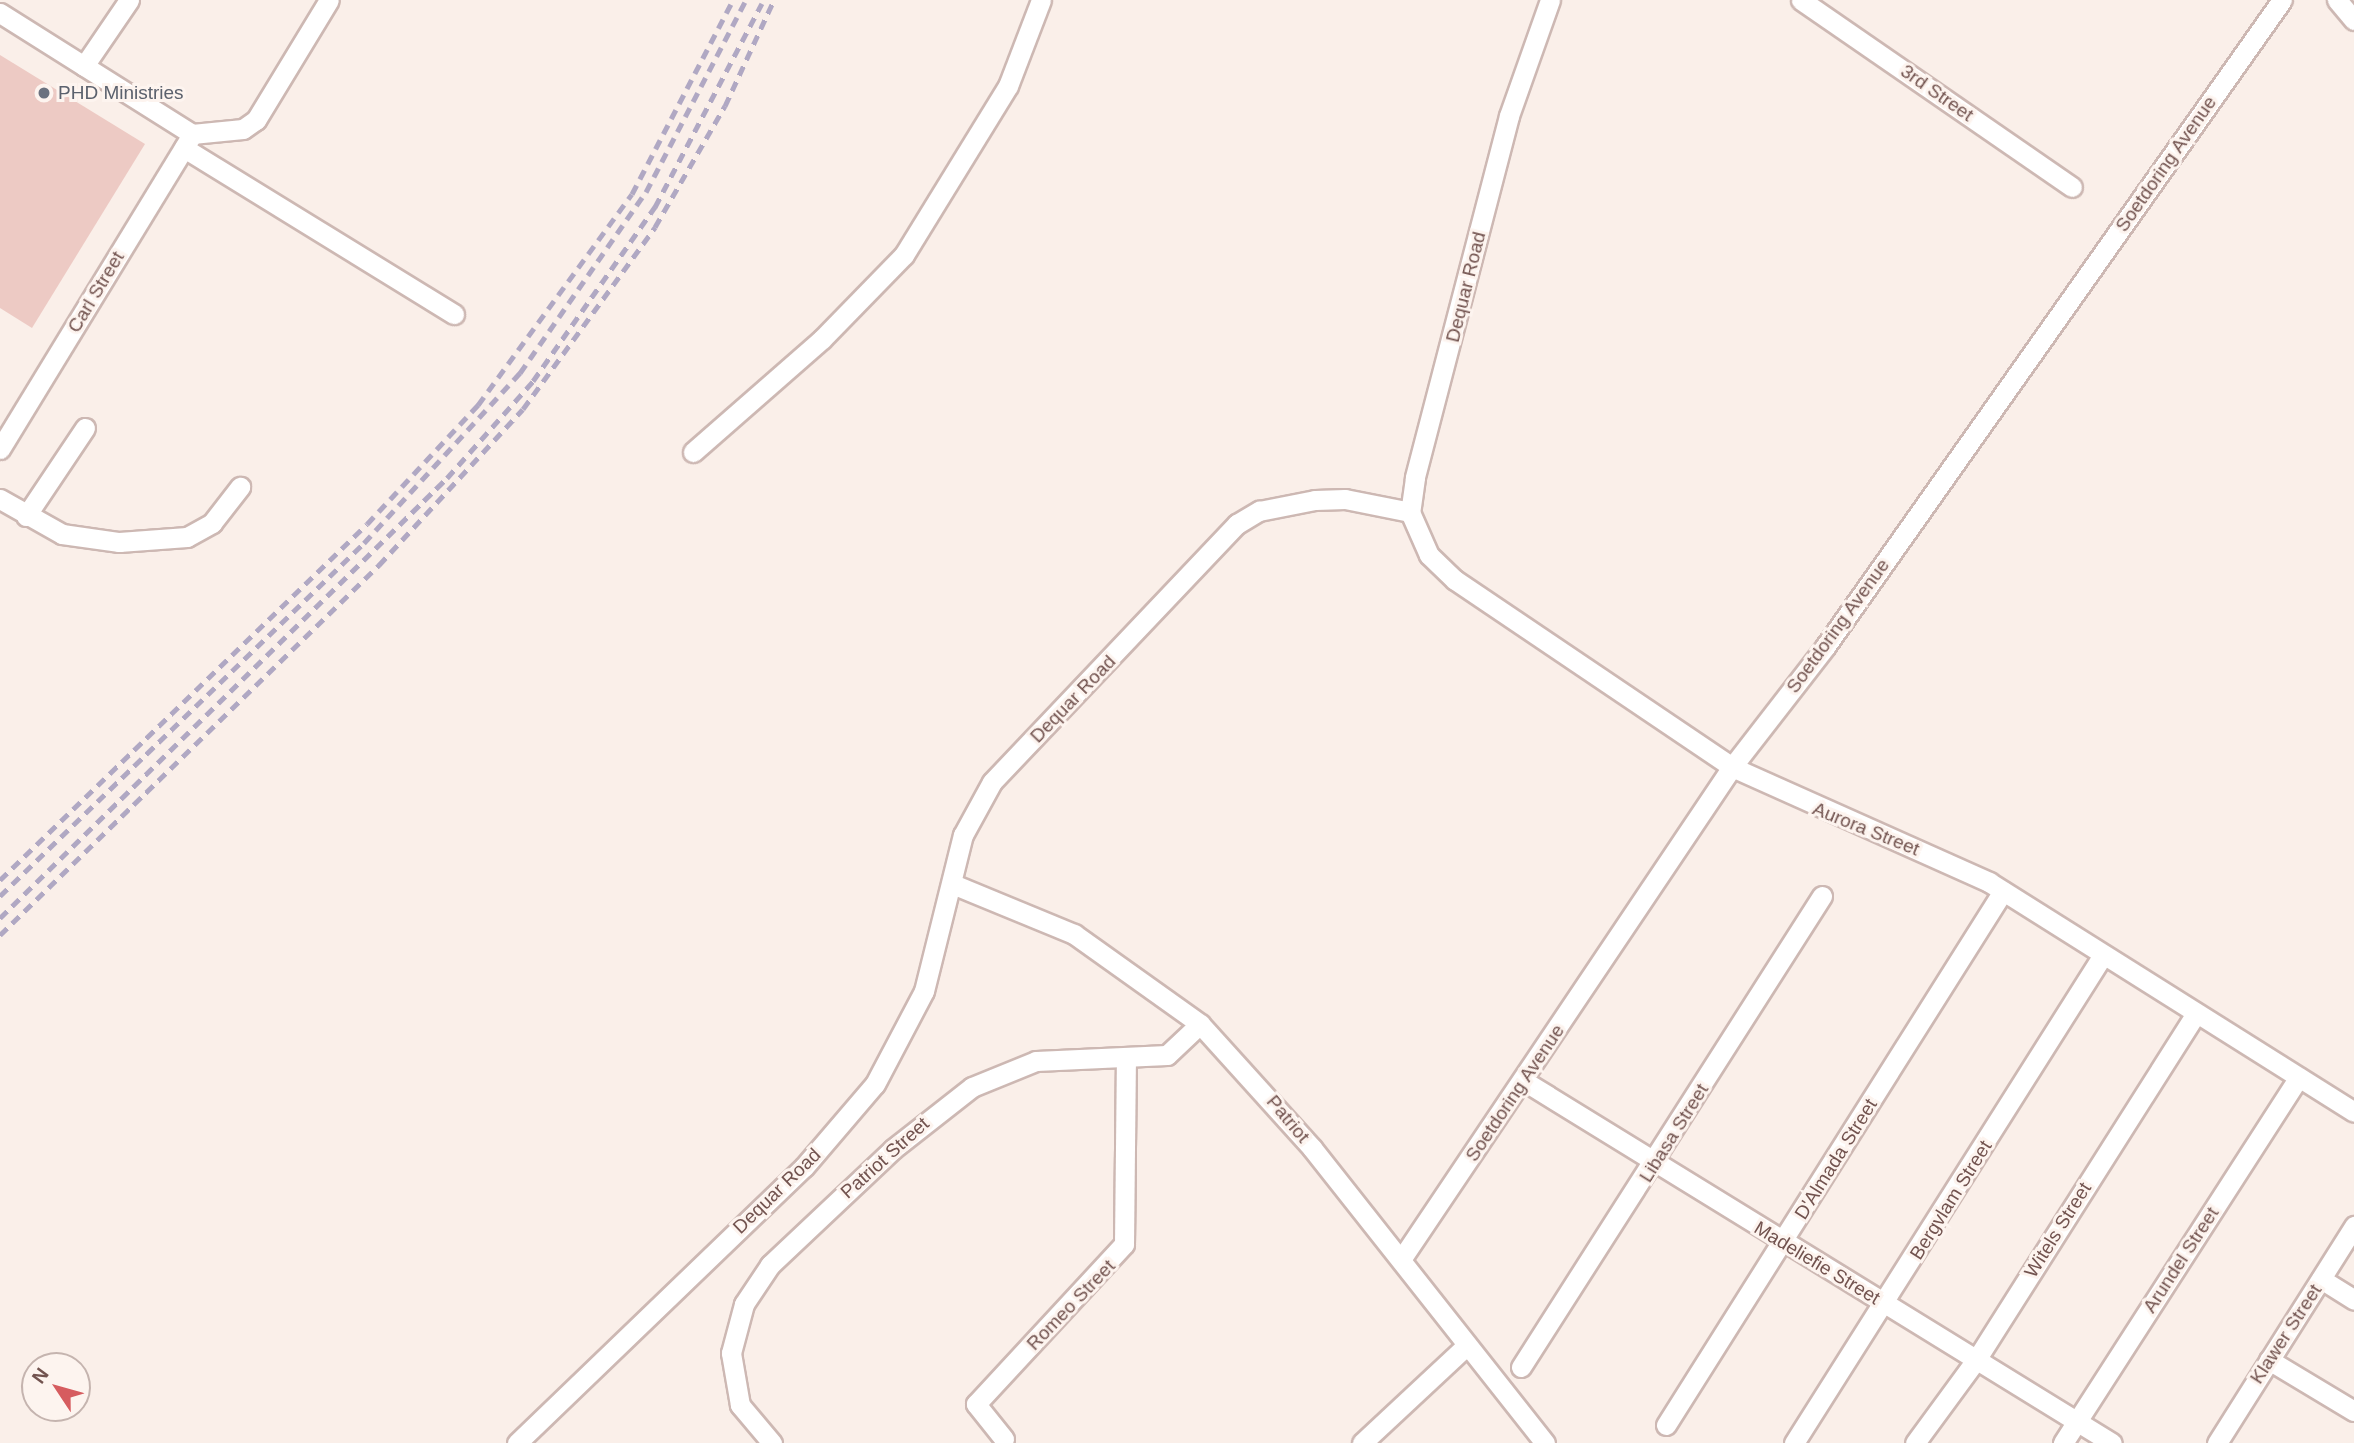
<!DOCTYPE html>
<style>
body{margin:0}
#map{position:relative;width:2354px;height:1443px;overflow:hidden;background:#faefe9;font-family:Arial,sans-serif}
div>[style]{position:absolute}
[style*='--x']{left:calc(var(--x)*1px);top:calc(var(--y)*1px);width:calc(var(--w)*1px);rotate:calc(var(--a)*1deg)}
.building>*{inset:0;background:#edcac4}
.roads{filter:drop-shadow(2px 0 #cdb8b3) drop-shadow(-2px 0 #cdb8b3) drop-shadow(0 2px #cdb8b3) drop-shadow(0 -2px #cdb8b3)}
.minor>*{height:19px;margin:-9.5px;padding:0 9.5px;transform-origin:9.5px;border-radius:9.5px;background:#fff}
.rail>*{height:5px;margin-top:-2.5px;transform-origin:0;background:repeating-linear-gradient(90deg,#b0a8c3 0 10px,transparent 0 17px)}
.dots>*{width:19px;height:19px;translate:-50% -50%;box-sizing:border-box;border:4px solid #fdf4ef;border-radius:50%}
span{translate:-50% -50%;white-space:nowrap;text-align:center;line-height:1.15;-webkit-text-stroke:6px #fdf4ef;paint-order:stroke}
.worship-label{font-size:19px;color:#5b616d}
.left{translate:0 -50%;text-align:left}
.street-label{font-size:19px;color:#72534f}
.north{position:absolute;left:21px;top:1352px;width:70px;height:70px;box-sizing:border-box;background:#fdf4ef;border:2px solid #c5b4af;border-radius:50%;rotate:306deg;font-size:19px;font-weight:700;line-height:28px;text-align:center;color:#72534f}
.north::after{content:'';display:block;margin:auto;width:24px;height:32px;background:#d65c5f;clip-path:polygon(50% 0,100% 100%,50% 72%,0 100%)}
</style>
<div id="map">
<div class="building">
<div style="clip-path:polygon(0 55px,145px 144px,32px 328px,0 308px)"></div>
</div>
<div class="roads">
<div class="minor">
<div style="--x:1550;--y:0;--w:123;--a:109.5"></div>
<div style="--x:1509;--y:116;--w:374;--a:104.6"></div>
<div style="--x:1415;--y:478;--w:34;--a:98"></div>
<div style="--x:1410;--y:512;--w:47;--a:66.2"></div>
<div style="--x:1429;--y:555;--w:36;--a:44"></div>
<div style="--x:1455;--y:580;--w:334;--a:34"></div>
<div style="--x:1732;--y:767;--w:282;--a:24.1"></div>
<div style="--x:1989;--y:882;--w:431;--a:32.2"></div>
<div style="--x:1801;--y:0;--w:329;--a:34.6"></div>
<div style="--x:2337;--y:0;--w:26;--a:50"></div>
<div style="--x:0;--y:13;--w:227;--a:32.2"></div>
<div style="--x:84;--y:66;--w:80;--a:-55.7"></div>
<div style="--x:192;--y:134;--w:51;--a:-5.6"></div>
<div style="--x:243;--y:129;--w:16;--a:-35"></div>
<div style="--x:256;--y:120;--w:140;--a:-58.7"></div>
<div style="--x:184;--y:148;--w:317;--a:31.6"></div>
<div style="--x:0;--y:449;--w:369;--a:-58.6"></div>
<div style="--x:693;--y:452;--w:171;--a:-41.2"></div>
<div style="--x:822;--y:339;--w:117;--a:-45.7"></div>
<div style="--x:904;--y:255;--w:198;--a:-58.4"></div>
<div style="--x:1008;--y:86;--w:92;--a:-69"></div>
<div style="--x:0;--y:499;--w:71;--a:29.4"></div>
<div style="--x:62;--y:534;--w:58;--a:8"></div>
<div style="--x:119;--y:542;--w:68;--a:-4.2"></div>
<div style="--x:187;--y:537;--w:29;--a:-29"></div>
<div style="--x:212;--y:523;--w:46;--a:-52.1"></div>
<div style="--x:26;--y:516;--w:106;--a:-56.2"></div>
<div style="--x:955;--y:885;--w:129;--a:22.4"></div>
<div style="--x:1074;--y:934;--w:155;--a:35.5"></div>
<div style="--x:1200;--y:1024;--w:167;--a:47.9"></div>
<div style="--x:1312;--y:1148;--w:376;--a:51.7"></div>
<div style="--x:1524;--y:1081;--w:690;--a:31.62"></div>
<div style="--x:1402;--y:1258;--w:592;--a:-56.1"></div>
<div style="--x:1732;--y:767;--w:152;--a:-52.2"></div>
<div style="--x:1825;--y:647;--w:792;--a:-54.77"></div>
<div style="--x:2321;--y:1279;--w:39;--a:32"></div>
<div style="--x:2269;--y:1360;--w:99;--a:31"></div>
<div style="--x:1521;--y:1367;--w:559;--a:-57.42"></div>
<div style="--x:1666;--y:1425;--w:631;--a:-57.74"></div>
<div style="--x:1004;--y:1439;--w:45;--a:-128.7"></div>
<div style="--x:976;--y:1404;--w:218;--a:-47.2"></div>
<div style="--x:1124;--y:1244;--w:185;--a:-89.4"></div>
<div style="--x:517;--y:1443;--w:398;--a:-43.9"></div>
<div style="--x:804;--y:1167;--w:109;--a:-49.5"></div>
<div style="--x:875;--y:1084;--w:105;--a:-62.2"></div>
<div style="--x:924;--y:991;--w:161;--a:-76"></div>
<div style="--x:963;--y:835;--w:60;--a:-61.3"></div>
<div style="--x:992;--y:782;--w:356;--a:-46.5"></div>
<div style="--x:1237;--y:524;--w:26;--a:-31"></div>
<div style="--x:1259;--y:511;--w:57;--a:-11.1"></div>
<div style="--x:1315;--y:500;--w:30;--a:-2"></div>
<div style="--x:1345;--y:499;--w:66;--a:11.3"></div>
<div style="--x:772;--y:1443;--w:50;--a:-130.1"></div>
<div style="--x:740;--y:1405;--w:53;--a:-99.8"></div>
<div style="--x:731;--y:1353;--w:51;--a:-75.1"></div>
<div style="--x:744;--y:1304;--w:47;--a:-56.3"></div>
<div style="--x:770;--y:1265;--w:169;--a:-43.3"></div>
<div style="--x:893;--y:1149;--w:100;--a:-38.1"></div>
<div style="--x:972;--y:1087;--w:69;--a:-22.1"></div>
<div style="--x:1036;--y:1061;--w:131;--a:-2.6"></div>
<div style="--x:1167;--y:1055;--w:45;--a:-43.2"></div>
<div style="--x:1362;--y:1443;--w:142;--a:-43"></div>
<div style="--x:1794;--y:1443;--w:578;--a:-57.66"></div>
<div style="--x:1915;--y:1443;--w:103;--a:-53.7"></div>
<div style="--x:1976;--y:1360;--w:410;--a:-57.6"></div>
<div style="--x:2063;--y:1443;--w:435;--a:-57.2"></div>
<div style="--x:2217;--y:1443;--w:257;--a:-57.7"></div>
</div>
</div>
<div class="rail">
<div style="--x:0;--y:880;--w:511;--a:-44.13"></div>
<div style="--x:367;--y:524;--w:163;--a:-47"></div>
<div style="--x:478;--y:405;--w:261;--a:-53.9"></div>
<div style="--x:632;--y:194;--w:219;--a:-62.5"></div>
<div style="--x:0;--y:896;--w:507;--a:-44.12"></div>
<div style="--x:364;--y:543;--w:231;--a:-47.5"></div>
<div style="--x:520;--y:373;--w:221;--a:-55.2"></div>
<div style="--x:646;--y:192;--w:216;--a:-62.5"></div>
<div style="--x:0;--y:918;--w:627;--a:-44.55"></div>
<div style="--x:447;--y:478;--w:130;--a:-48.4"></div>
<div style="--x:533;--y:381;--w:213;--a:-55"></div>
<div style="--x:655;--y:207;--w:230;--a:-62.3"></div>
<div style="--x:0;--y:935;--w:530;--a:-44.31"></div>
<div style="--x:379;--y:565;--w:212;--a:-47.3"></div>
<div style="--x:523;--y:409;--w:225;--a:-54"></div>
<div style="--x:655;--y:227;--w:140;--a:-60"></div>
<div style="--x:725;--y:106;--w:117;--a:-65.2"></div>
</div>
<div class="dots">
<div style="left:44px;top:93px;background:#6b7280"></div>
</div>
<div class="worship-label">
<span class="left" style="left:58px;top:93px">PHD Ministries</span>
</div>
<div class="street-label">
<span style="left:1937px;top:93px;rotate:35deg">3rd Street</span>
<span style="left:2166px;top:164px;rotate:-55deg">Soetdoring Avenue</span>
<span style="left:1466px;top:287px;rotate:-76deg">Dequar Road</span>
<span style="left:96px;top:292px;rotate:-59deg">Carl Street</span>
<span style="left:1838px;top:626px;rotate:-54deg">Soetdoring Avenue</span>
<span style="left:1073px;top:699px;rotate:-46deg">Dequar Road</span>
<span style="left:1866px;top:829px;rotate:22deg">Aurora Street</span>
<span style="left:1515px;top:1093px;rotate:-56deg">Soetdoring Avenue</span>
<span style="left:1288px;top:1119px;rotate:50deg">Patriot</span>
<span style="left:1674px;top:1133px;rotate:-58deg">Libasa Street</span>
<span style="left:885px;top:1158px;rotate:-42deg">Patriot Street</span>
<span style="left:1836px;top:1159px;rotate:-58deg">D'Almada Street</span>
<span style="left:777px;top:1191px;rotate:-44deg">Dequar Road</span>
<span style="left:1951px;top:1200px;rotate:-58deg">Bergvlam Street</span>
<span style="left:2058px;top:1230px;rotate:-58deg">Witels Street</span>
<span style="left:2181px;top:1260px;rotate:-57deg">Arundel Street</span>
<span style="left:1817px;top:1263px;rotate:31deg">Madeliefie Street</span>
<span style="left:1071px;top:1305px;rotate:-46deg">Romeo Street</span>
<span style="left:2286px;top:1334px;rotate:-57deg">Klawer Street</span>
</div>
<div class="north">N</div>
</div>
